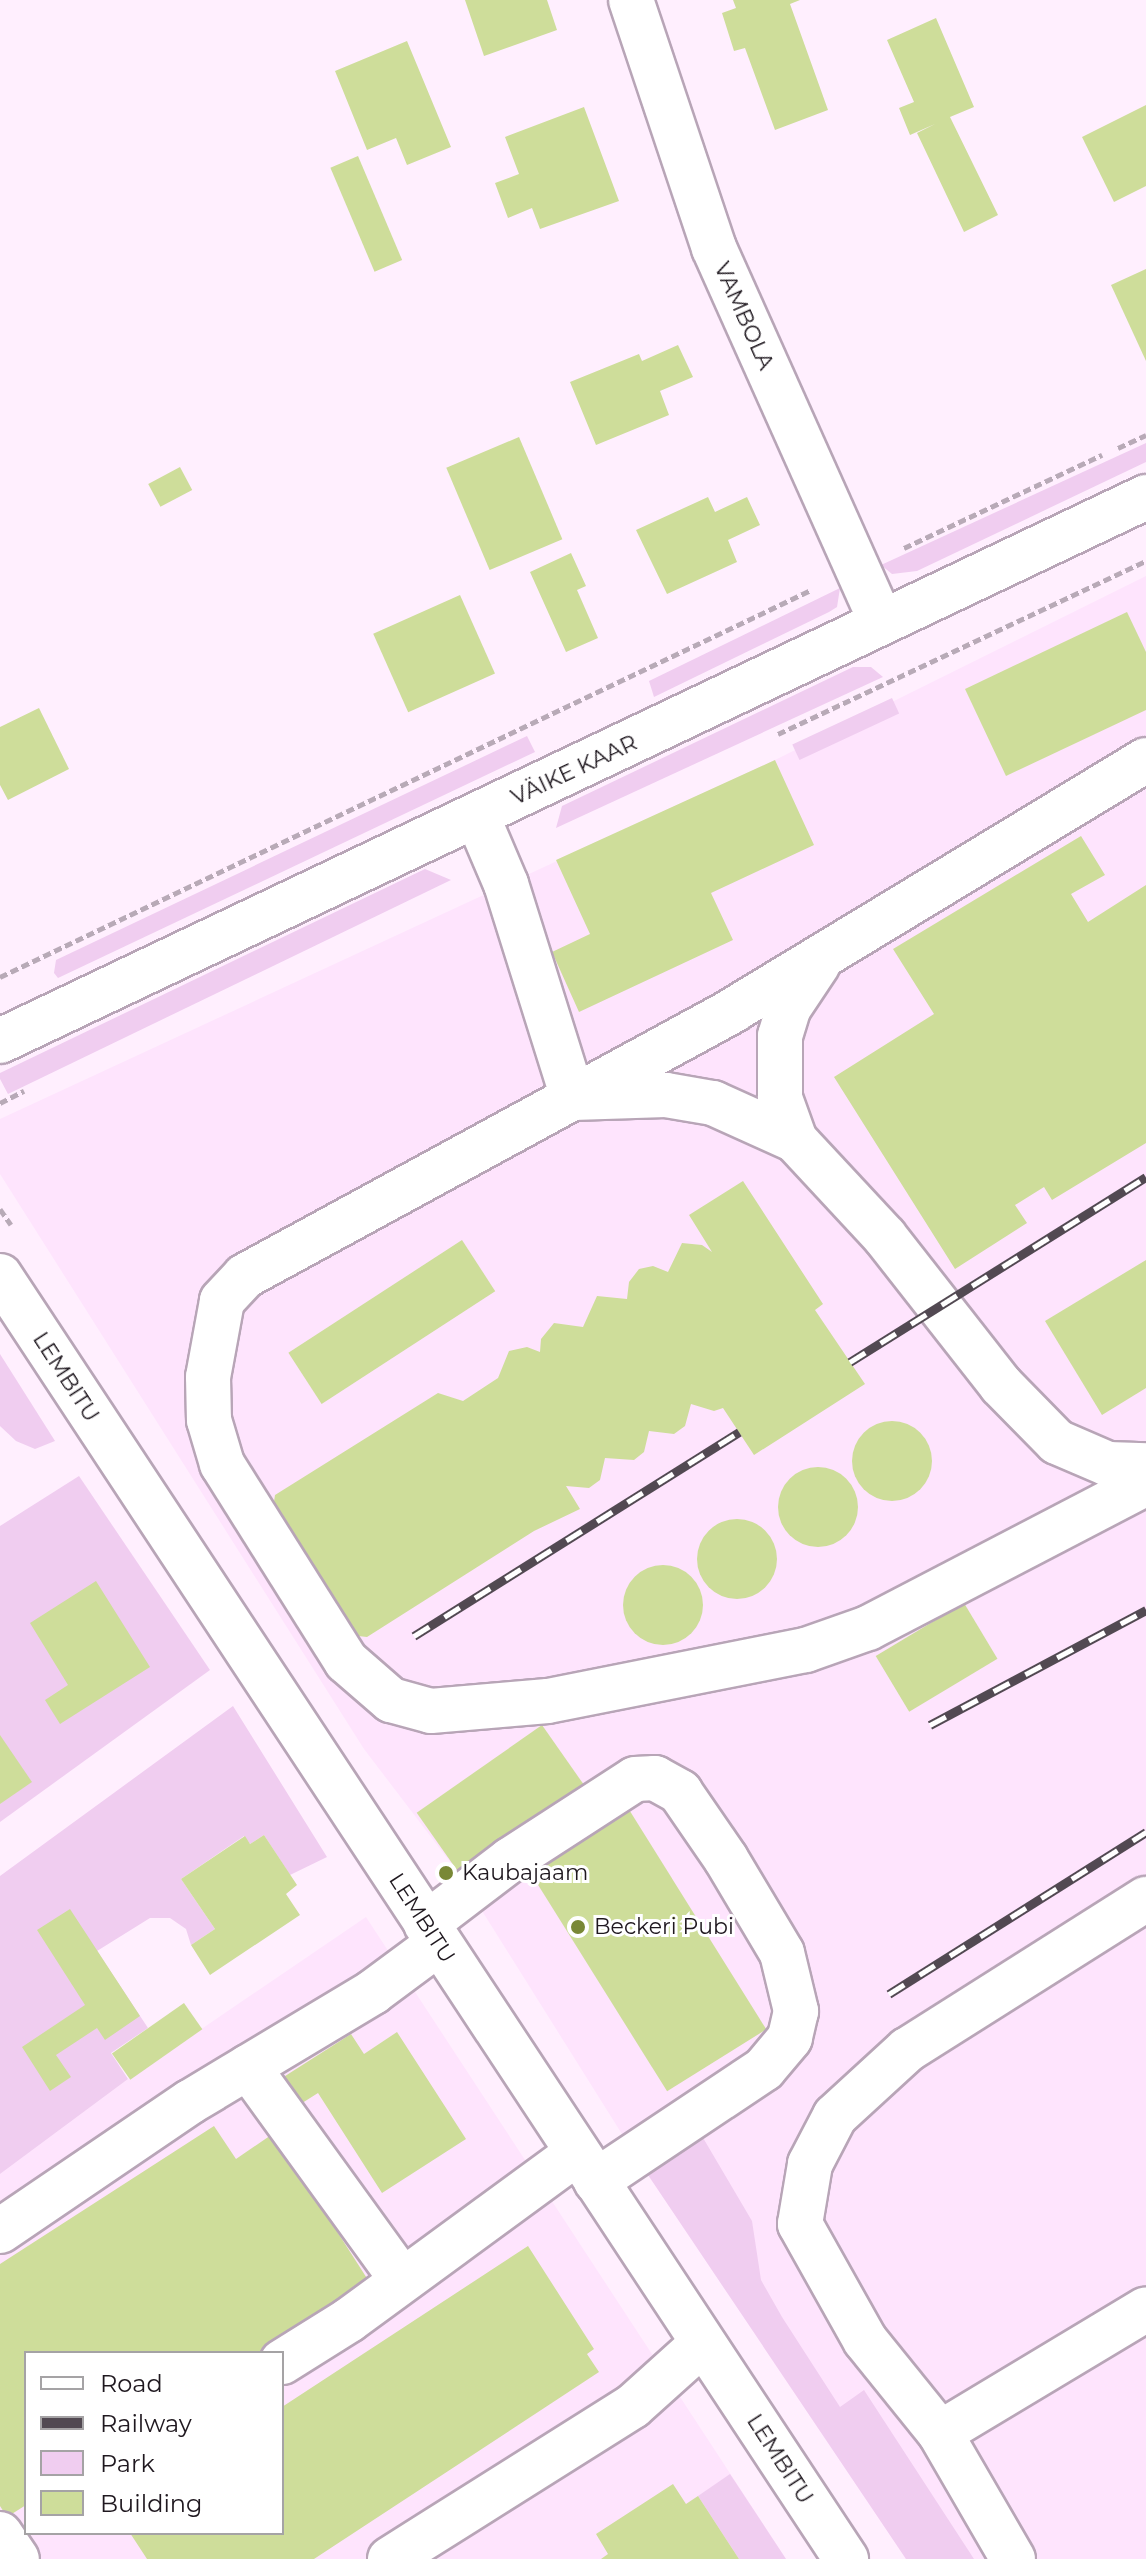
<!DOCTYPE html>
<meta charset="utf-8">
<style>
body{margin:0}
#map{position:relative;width:1146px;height:2559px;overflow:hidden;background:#ffeffe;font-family:Montserrat,sans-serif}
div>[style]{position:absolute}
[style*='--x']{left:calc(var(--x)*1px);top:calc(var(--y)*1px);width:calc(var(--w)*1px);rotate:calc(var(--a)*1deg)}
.built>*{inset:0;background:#fee4fd}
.green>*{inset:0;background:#f0cdf0;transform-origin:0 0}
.building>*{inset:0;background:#cedd9a;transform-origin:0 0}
.round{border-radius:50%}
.path>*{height:5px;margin-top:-2.5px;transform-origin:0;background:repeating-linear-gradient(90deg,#b8aab7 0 8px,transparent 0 12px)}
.roads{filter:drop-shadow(2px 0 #b8a5b7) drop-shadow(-2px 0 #b8a5b7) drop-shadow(0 2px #b8a5b7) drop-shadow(0 -2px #b8a5b7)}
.minor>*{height:44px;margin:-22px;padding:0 22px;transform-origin:22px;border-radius:22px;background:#fff}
.rail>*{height:9px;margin-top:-4.5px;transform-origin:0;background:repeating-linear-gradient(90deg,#fff 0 18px,#524952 0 36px);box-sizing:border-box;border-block:2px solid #524952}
.dots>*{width:22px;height:22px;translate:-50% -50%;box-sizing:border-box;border:4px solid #fff;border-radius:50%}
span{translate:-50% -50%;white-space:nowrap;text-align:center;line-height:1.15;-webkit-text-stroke:6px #fff;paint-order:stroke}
.street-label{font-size:22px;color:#1f181f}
.poi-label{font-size:22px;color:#1f181f}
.left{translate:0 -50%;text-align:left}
.legend{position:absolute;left:24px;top:2351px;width:260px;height:184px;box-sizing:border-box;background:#fff;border:2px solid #a5a3a5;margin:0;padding:10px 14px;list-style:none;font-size:24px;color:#1f181f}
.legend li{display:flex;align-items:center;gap:16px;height:40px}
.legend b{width:40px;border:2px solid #a5a3a5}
</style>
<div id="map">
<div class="built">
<div style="clip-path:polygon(1146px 576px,1146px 2559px,906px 2559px,642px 2166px,457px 1871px,364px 1749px,0 1174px,0 1119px,775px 760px)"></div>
<div style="clip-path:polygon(evenodd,366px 1917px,786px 2559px,0 2559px,0 2174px,128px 2079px,366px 1917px,26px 2353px,282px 2353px,282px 2533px,26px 2533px,26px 2353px)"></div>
</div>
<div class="green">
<div style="clip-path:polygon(1146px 443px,1146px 462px,917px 571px,892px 574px,881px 565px)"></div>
<div style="clip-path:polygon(840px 588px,837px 607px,829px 612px,654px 697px,649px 681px)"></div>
<div style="clip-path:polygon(853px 667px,871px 667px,883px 677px,556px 828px,562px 806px)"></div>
<div style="left:892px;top:698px;width:17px;height:110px;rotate:65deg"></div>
<div style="clip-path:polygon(527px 736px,535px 752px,58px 978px,54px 973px,56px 960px)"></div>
<div style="clip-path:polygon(425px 869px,451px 880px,8px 1094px,0 1079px,0 1073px)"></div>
<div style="clip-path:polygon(0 1355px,0 1354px,55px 1441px,35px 1449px,16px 1441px,0 1426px)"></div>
<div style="clip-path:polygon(79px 1476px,210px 1670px,0 1822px,0 1526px)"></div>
<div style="clip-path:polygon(233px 1706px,327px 1857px,290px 1875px,264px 1835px,250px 1844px,244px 1836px,181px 1879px,215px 1929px,191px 1945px,186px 1929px,170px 1918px,150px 1918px,97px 1951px,148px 2028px,111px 2053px,128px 2079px,0 2174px,0 1876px)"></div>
<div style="clip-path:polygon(699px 2131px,752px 2221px,761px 2280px,782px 2317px,840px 2407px,864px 2390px,974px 2559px,906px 2559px,642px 2166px)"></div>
<div style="clip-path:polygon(730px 2474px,786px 2559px,739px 2559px,698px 2496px)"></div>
</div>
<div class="building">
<div style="clip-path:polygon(465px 0,547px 0,557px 30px,484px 56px)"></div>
<div style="clip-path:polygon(733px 0,800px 0,790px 4px,828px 110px,775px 130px,745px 48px,734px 51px,722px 13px,736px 8px)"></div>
<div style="clip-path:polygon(936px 18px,974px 107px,950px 117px,998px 215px,964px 232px,917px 133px,935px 124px,910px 135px,899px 108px,914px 102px,887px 40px)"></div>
<div style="clip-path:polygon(407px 41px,451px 147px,407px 165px,396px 138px,367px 150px,335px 71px)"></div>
<div style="clip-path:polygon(1146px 105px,1146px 186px,1114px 202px,1082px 137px)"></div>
<div style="clip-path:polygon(584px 107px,619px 201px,540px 229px,532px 208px,508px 218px,495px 183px,519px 174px,505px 137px)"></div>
<div style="left:358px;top:156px;width:113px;height:30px;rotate:67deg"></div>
<div style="clip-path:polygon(1146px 269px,1146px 361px,1111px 285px)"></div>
<div style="clip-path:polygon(678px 345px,693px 377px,660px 391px,669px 415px,596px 445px,570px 382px,639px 354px,642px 361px)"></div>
<div style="left:519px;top:437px;width:111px;height:79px;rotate:67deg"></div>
<div style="left:180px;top:467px;width:26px;height:36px;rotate:62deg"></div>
<div style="clip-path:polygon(708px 497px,715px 512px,747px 497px,760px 525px,728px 540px,737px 562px,667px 594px,636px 530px)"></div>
<div style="clip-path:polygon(571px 553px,586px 586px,577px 590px,598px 638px,566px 652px,530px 572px)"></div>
<div style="left:460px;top:595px;width:86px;height:95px;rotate:66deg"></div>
<div style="clip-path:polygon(1127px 612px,1146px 652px,1146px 710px,1006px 776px,965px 689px)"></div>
<div style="clip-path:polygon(39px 708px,69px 769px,8px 800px,0 785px,0 727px)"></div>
<div style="clip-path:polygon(775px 760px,814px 845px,711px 893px,733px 940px,579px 1012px,552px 952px,590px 934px,556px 860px)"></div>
<div style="clip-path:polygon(1081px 836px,1105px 875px,1071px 894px,1088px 922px,1146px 885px,1146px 1143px,1052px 1200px,1044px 1187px,1015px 1205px,1027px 1223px,955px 1269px,834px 1077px,934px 1014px,893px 949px)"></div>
<div style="clip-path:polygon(743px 1181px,823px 1304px,815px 1310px,865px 1384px,754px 1455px,723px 1408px,714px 1411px,691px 1404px,685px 1426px,674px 1434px,649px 1431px,644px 1452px,634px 1460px,605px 1458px,600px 1480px,589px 1488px,566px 1486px,580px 1509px,534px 1531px,367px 1637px,349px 1635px,272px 1515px,275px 1495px,438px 1393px,463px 1401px,498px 1378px,509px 1351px,527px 1347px,540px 1352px,541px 1339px,554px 1323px,583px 1327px,597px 1296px,627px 1299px,629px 1282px,639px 1269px,653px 1266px,668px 1272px,682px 1243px,702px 1245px,712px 1252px,689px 1215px)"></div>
<div style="left:462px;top:1240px;width:61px;height:207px;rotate:57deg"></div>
<div style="clip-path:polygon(1146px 1260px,1146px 1388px,1102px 1415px,1045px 1321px)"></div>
<div class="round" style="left:852px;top:1421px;width:80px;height:80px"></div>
<div class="round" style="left:778px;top:1467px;width:80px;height:80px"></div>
<div class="round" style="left:697px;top:1519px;width:80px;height:80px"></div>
<div class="round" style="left:623px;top:1565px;width:80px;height:80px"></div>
<div style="clip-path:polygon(96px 1581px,150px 1667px,60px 1724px,45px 1700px,68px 1685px,30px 1623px)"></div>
<div style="left:964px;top:1603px;width:65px;height:103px;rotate:59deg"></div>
<div style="left:542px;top:1725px;width:74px;height:153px;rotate:55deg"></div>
<div style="clip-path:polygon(0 1735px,32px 1782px,0 1804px)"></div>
<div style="left:628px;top:1808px;width:261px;height:117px;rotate:58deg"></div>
<div style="clip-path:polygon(264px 1835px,297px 1885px,286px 1894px,300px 1915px,210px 1975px,191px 1945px,215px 1929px,181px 1879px,245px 1836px,250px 1844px)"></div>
<div style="clip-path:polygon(70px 1909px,140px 2016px,105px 2040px,97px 2028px,56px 2055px,71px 2077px,50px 2091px,22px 2047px,85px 2005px,37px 1930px)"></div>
<div style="left:184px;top:2003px;width:32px;height:88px;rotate:55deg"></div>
<div style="clip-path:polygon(397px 2032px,466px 2139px,382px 2193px,318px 2093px,299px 2105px,282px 2078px,351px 2034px,364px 2054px)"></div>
<div style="clip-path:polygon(214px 2126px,236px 2159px,274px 2133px,370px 2283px,262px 2353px,26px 2353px,26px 2505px,7px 2517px,0 2506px,0 2264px)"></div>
<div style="clip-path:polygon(528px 2246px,594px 2349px,587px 2354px,599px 2372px,314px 2559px,147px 2559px,130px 2533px,282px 2533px,282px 2407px)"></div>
<div style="clip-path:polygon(673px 2484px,686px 2504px,698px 2496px,739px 2559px,601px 2559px,608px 2554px,596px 2534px)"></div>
</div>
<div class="path">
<div style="--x:1118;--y:448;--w:31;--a:-25"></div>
<div style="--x:904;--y:548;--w:219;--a:-25.2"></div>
<div style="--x:778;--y:734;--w:407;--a:-25.2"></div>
<div style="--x:0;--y:977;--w:899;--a:-25.51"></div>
<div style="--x:0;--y:1103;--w:27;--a:-27"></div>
<div style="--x:0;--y:1209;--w:19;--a:55"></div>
</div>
<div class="roads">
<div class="minor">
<div style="--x:631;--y:0;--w:262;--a:71.5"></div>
<div style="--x:714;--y:248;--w:410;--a:65.9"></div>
<div style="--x:1146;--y:760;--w:482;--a:148.8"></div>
<div style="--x:734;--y:1010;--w:557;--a:151.46"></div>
<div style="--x:245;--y:1276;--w:34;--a:133"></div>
<div style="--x:222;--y:1301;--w:77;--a:100.4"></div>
<div style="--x:208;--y:1377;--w:43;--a:88.7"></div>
<div style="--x:209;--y:1420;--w:46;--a:73.5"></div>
<div style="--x:222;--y:1464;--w:233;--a:57.8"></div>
<div style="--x:346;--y:1661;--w:60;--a:40.9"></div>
<div style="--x:391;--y:1700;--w:41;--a:15.4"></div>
<div style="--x:431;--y:1711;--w:117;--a:-4.9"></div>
<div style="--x:548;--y:1701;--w:263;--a:-11.2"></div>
<div style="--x:806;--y:1650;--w:66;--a:-19.5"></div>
<div style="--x:868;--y:1628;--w:314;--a:-27.5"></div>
<div style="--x:477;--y:816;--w:74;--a:66.9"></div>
<div style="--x:506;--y:884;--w:224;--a:72.6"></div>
<div style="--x:573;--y:1098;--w:93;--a:-1.8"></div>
<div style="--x:666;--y:1095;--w:48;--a:9.7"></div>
<div style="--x:713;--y:1103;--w:90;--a:24.3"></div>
<div style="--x:795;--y:1140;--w:132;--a:47.1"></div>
<div style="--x:885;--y:1237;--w:188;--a:51.9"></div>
<div style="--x:1001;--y:1385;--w:80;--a:45.5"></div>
<div style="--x:1057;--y:1442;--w:56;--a:23.3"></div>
<div style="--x:1108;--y:1464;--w:38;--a:2"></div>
<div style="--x:0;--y:1041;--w:1269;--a:-25.39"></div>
<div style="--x:795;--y:1140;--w:45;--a:-109.7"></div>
<div style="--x:780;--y:1098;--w:62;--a:-90"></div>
<div style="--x:780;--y:1036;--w:28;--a:-73"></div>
<div style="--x:788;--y:1009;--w:54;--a:-56.3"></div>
<div style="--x:0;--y:1276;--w:1537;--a:56.6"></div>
<div style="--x:426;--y:1924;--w:106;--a:-37.3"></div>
<div style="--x:510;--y:1860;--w:149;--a:-32.9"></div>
<div style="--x:635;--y:1779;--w:20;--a:-3"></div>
<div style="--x:655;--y:1778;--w:29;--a:29"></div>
<div style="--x:680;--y:1792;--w:81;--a:55.5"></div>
<div style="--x:726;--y:1859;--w:109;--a:59.2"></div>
<div style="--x:782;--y:1953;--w:60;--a:76.4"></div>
<div style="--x:796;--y:2011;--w:28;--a:103"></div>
<div style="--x:790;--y:2038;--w:40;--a:130"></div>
<div style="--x:764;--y:2069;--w:202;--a:146.3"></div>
<div style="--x:248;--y:2067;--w:263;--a:54.1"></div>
<div style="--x:0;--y:2231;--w:230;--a:-34.2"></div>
<div style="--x:190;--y:2102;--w:214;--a:-31"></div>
<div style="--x:373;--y:1992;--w:82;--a:-36.6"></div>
<div style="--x:282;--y:2362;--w:79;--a:-32.1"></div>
<div style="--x:349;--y:2320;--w:283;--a:-36.2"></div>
<div style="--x:940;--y:2433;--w:119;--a:-128.9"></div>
<div style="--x:865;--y:2340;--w:133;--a:-119.3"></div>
<div style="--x:800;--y:2224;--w:61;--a:-80.5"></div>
<div style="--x:810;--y:2164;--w:54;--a:-62.5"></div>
<div style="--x:835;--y:2116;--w:98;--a:-42.5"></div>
<div style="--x:907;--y:2050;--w:283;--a:-32.3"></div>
<div style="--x:0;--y:2534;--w:30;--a:56"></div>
<div style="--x:390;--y:2559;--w:287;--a:-32.2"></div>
<div style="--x:633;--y:2406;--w:94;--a:-42"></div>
<div style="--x:1013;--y:2559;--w:146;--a:-120.1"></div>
<div style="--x:940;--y:2433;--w:240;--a:-31"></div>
</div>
</div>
<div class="rail">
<div style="--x:850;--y:1362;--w:349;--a:-32"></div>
<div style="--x:414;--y:1636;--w:384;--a:-32.1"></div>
<div style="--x:930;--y:1725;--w:245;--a:-28"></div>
<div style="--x:889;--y:1994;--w:304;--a:-32.2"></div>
</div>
<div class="dots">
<div style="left:446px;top:1873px;background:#798836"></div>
<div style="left:578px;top:1927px;background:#798836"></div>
</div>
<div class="street-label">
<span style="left:744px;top:316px;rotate:66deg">VAMBOLA</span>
<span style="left:574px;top:770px;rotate:-25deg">VÄIKE KAAR</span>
<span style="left:66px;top:1377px;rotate:57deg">LEMBITU</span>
<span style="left:422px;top:1918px;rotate:57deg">LEMBITU</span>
<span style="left:780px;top:2459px;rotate:57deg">LEMBITU</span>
</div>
<div class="poi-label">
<span class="left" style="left:462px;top:1873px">Kaubajaam</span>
<span class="left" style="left:594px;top:1927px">Beckeri Pubi</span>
</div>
<ul class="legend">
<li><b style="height:10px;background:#fff"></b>Road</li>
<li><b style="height:10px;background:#524952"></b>Railway</li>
<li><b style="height:22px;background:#f0cdf0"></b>Park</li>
<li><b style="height:22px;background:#cedd9a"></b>Building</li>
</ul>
</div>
